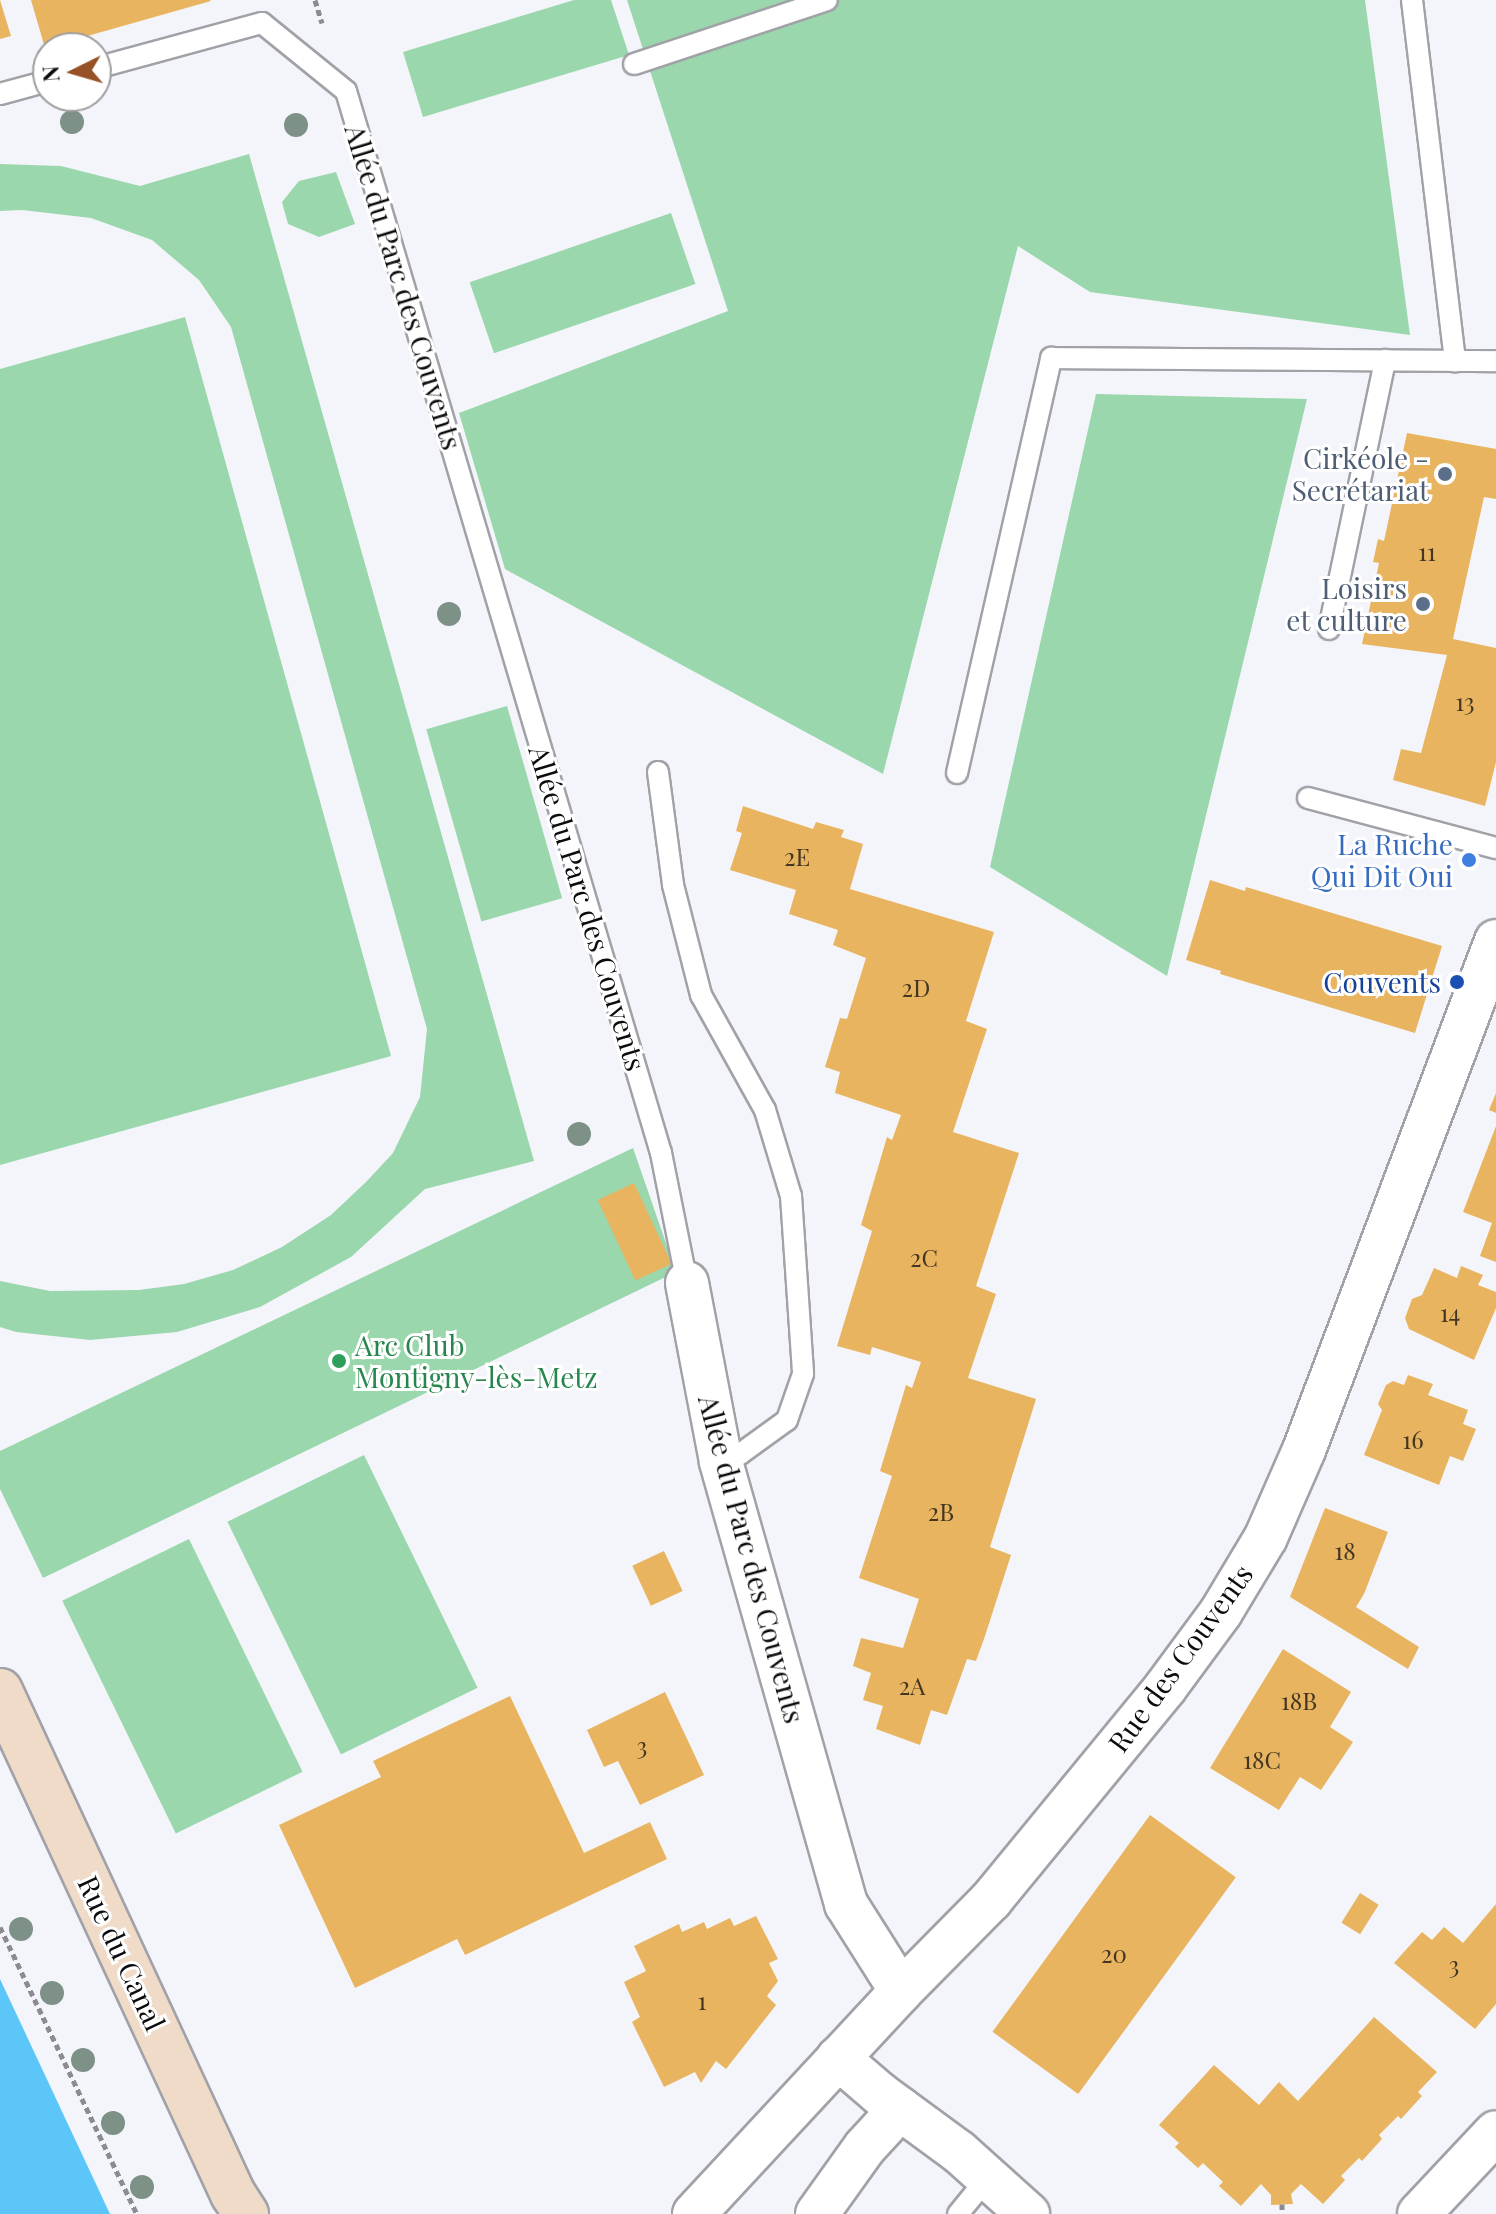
<!DOCTYPE html>
<meta charset="utf-8">
<style>
body{margin:0}
#map{position:relative;width:1496px;height:2214px;overflow:hidden;background:#f4f5fb;font-family:"Playfair Display",serif}
div>[style]{position:absolute}
[style*='--x']{left:calc(var(--x)*1px);top:calc(var(--y)*1px);width:calc(var(--w)*1px);rotate:calc(var(--a)*1deg)}
.green>*{inset:0;background:#9ad7ac;transform-origin:0 0}
.water>*{inset:0;background:#5bc6f7}
.building>*{inset:0;background:#e9b45f;transform-origin:0 0}
.path>*{height:5px;margin-top:-2.5px;transform-origin:0;background:repeating-linear-gradient(90deg,#8b8b90 0 6px,transparent 0 10px)}
.roads{filter:drop-shadow(2px 0 #a1a2a8) drop-shadow(-2px 0 #a1a2a8) drop-shadow(0 2px #a1a2a8) drop-shadow(0 -2px #a1a2a8)}
.lane>*{height:20px;margin:-10px;padding:0 10px;transform-origin:10px;border-radius:10px;background:#fff}
.street>*{height:42px;margin:-21px;padding:0 21px;transform-origin:21px;border-radius:21px;background:#fff}
.secondary>*{height:44px;margin:-22px;padding:0 22px;transform-origin:22px;border-radius:22px;background:#f0dbc8}
.trees>*{width:24px;height:24px;margin:-12px;border-radius:50%;background:#7d9187}
.dots>*{width:22px;height:22px;translate:-50% -50%;box-sizing:border-box;border:4px solid #fff;border-radius:50%}
span{translate:-50% -50%;white-space:nowrap;text-align:center;line-height:1.15;-webkit-text-stroke:6px #fff;paint-order:stroke}
.number-label{font-size:24px;color:#433622}
.number-label span{-webkit-text-stroke-width:0}
.street-label{font-size:28px;color:#0c0c0e}
.service-label{font-size:28px;color:#4e5e75}
.right{translate:-100% -50%;text-align:right}
.shop-label{font-size:28px;color:#366cbe}
.transit-label{font-size:28px;color:#164399}
.leisure-label{font-size:28px;color:#27864d}
.left{translate:0 -50%;text-align:left}
.north{position:absolute;left:32px;top:32px;width:80px;height:80px;box-sizing:border-box;background:#fff;border:2px solid #9e9e9f;border-radius:50%;rotate:265deg;font-size:22px;font-weight:700;line-height:32px;text-align:center;color:#0c0c0e}
.north::after{content:'';display:block;margin:auto;width:28px;height:36px;background:#965126;clip-path:polygon(50% 0,100% 100%,50% 72%,0 100%)}
</style>
<div id="map">
<div class="green">
<div style="clip-path:polygon(574px 0,611px 0,629px 55px,423px 117px,403px 52px)"></div>
<div style="clip-path:polygon(627px 0,1365px 0,1410px 335px,1090px 292px,1018px 246px,883px 774px,505px 569px,459px 413px,728px 311px)"></div>
<div style="clip-path:polygon(249px 154px,534px 1161px,425px 1189px,351px 1257px,260px 1307px,177px 1332px,90px 1340px,16px 1332px,0 1327px,0 1281px,50px 1291px,139px 1290px,184px 1284px,233px 1270px,282px 1247px,331px 1215px,367px 1181px,393px 1153px,420px 1097px,427px 1029px,231px 327px,199px 280px,152px 240px,91px 218px,22px 210px,0 211px,0 164px,61px 166px,140px 186px)"></div>
<div style="clip-path:polygon(336px 172px,355px 224px,319px 237px,288px 224px,282px 202px,299px 181px)"></div>
<div style="left:671px;top:213px;width:75px;height:213px;rotate:71deg"></div>
<div style="clip-path:polygon(185px 317px,391px 1056px,0 1165px,0 369px)"></div>
<div style="clip-path:polygon(1096px 394px,1307px 399px,1167px 976px,990px 867px)"></div>
<div style="left:507px;top:706px;width:200px;height:84px;rotate:74deg"></div>
<div style="clip-path:polygon(633px 1148px,676px 1272px,43px 1578px,0 1489px,0 1451px)"></div>
<div style="left:364px;top:1455px;width:259px;height:152px;rotate:64deg"></div>
<div style="left:189px;top:1539px;width:259px;height:141px;rotate:64deg"></div>
</div>
<div class="water">
<div style="clip-path:polygon(0 1979px,110px 2214px,0 2214px)"></div>
</div>
<div class="building">
<div style="clip-path:polygon(0 0,11px 36px,0 39px)"></div>
<div style="clip-path:polygon(31px 0,210px 0,211px 1px,45px 48px)"></div>
<div style="clip-path:polygon(1407px 433px,1496px 449px,1496px 499px,1484px 497px,1453px 639px,1496px 648px,1496px 762px,1485px 806px,1393px 780px,1401px 749px,1421px 753px,1447px 655px,1362px 644px,1379px 563px,1373px 562px,1378px 539px,1384px 541px)"></div>
<div style="clip-path:polygon(743px 806px,813px 829px,816px 822px,844px 830px,841px 837px,863px 844px,850px 889px,994px 932px,966px 1021px,987px 1029px,953px 1132px,1019px 1153px,976px 1286px,996px 1294px,968px 1378px,1036px 1399px,990px 1547px,1011px 1555px,985px 1636px,976px 1661px,967px 1659px,947px 1715px,931px 1710px,920px 1745px,876px 1729px,883px 1706px,863px 1700px,871px 1673px,853px 1666px,861px 1638px,903px 1648px,919px 1599px,859px 1578px,892px 1476px,880px 1471px,906px 1385px,912px 1388px,921px 1362px,872px 1347px,870px 1355px,837px 1346px,872px 1231px,861px 1225px,887px 1137px,892px 1140px,901px 1115px,835px 1093px,840px 1072px,825px 1067px,840px 1018px,847px 1019px,866px 958px,833px 945px,838px 930px,789px 914px,796px 890px,730px 870px,742px 833px,736px 831px)"></div>
<div style="clip-path:polygon(1210px 880px,1245px 891px,1246px 887px,1442px 946px,1415px 1033px,1220px 974px,1221px 971px,1186px 960px)"></div>
<div style="clip-path:polygon(1496px 1093px,1496px 1113px,1489px 1110px)"></div>
<div style="clip-path:polygon(1496px 1126px,1496px 1262px,1480px 1256px,1492px 1223px,1463px 1212px)"></div>
<div style="left:634px;top:1183px;width:89px;height:40px;rotate:65deg"></div>
<div style="clip-path:polygon(1461px 1266px,1483px 1275px,1478px 1285px,1496px 1292px,1496px 1308px,1474px 1360px,1409px 1329px,1405px 1318px,1412px 1299px,1422px 1295px,1434px 1268px,1457px 1278px)"></div>
<div style="clip-path:polygon(1408px 1375px,1433px 1384px,1428px 1395px,1468px 1410px,1463px 1424px,1476px 1429px,1463px 1461px,1450px 1456px,1439px 1485px,1364px 1455px,1382px 1410px,1378px 1404px,1386px 1385px,1393px 1381px,1404px 1385px)"></div>
<div style="clip-path:polygon(1325px 1508px,1388px 1532px,1364px 1594px,1356px 1607px,1419px 1647px,1408px 1669px,1290px 1597px)"></div>
<div style="left:664px;top:1551px;width:44px;height:35px;rotate:65deg"></div>
<div style="clip-path:polygon(1283px 1649px,1351px 1692px,1330px 1727px,1353px 1742px,1321px 1790px,1300px 1777px,1279px 1810px,1210px 1768px)"></div>
<div style="clip-path:polygon(665px 1692px,704px 1775px,640px 1805px,618px 1761px,604px 1767px,587px 1730px)"></div>
<div style="clip-path:polygon(510px 1696px,584px 1853px,650px 1822px,667px 1859px,465px 1955px,457px 1939px,355px 1988px,279px 1825px,381px 1777px,373px 1761px)"></div>
<div style="left:1150px;top:1815px;width:106px;height:268px;rotate:36deg"></div>
<div style="left:1360px;top:1893px;width:22px;height:35px;rotate:32deg"></div>
<div style="clip-path:polygon(1496px 1904px,1496px 2004px,1475px 2029px,1394px 1963px,1422px 1932px,1432px 1940px,1444px 1927px,1463px 1943px)"></div>
<div style="clip-path:polygon(756px 1916px,778px 1959px,769px 1963px,778px 1981px,767px 1996px,776px 2005px,726px 2069px,716px 2061px,701px 2083px,695px 2072px,664px 2087px,632px 2022px,640px 2017px,624px 1982px,646px 1971px,634px 1946px,679px 1924px,682px 1932px,704px 1922px,707px 1929px,730px 1918px,734px 1926px)"></div>
<div style="clip-path:polygon(1374px 2017px,1437px 2072px,1418px 2092px,1422px 2096px,1401px 2119px,1398px 2116px,1379px 2135px,1382px 2139px,1362px 2161px,1359px 2158px,1341px 2176px,1345px 2180px,1323px 2204px,1301px 2184px,1291px 2194px,1293px 2204px,1271px 2205px,1271px 2195px,1261px 2184px,1241px 2206px,1219px 2186px,1223px 2182px,1203px 2163px,1198px 2168px,1175px 2147px,1179px 2143px,1159px 2125px,1214px 2065px,1259px 2105px,1279px 2082px,1298px 2101px)"></div>
</div>
<div class="path">
<div style="--x:315;--y:0;--w:24;--a:73"></div>
<div style="--x:0;--y:1927;--w:318;--a:64.5"></div>
<div style="--x:1282;--y:2204;--w:10;--a:90"></div>
</div>
<div class="roads">
<div class="lane">
<div style="--x:1412;--y:0;--w:364;--a:83.2"></div>
<div style="--x:634;--y:64;--w:203;--a:-18.3"></div>
<div style="--x:96;--y:68;--w:172;--a:-15.2"></div>
<div style="--x:262;--y:23;--w:108;--a:39"></div>
<div style="--x:346;--y:91;--w:1108;--a:73.48"></div>
<div style="--x:661;--y:1153;--w:133;--a:78.7"></div>
<div style="--x:0;--y:94;--w:50;--a:-15.2"></div>
<div style="--x:1329;--y:629;--w:275;--a:-78.2"></div>
<div style="--x:658;--y:772;--w:114;--a:82.4"></div>
<div style="--x:673;--y:885;--w:114;--a:75.7"></div>
<div style="--x:701;--y:995;--w:132;--a:60.9"></div>
<div style="--x:765;--y:1110;--w:90;--a:73.2"></div>
<div style="--x:791;--y:1196;--w:178;--a:86.1"></div>
<div style="--x:803;--y:1374;--w:49;--a:109.2"></div>
<div style="--x:787;--y:1420;--w:58;--a:144.1"></div>
<div style="--x:740;--y:1454;--w:21;--a:157"></div>
<div style="--x:957;--y:773;--w:426;--a:-77.2"></div>
<div style="--x:1051;--y:358;--w:445;--a:0.4"></div>
<div style="--x:1308;--y:798;--w:195;--a:14.9"></div>
<div style="--x:958;--y:2214;--w:49;--a:-50.8"></div>
</div>
<div class="street">
<div style="--x:687;--y:1283;--w:182;--a:79.2"></div>
<div style="--x:721;--y:1462;--w:459;--a:74.2"></div>
<div style="--x:846;--y:1904;--w:103;--a:57.7"></div>
<div style="--x:838;--y:2058;--w:55;--a:40.6"></div>
<div style="--x:880;--y:2094;--w:98;--a:36.3"></div>
<div style="--x:959;--y:2152;--w:93;--a:41.9"></div>
<div style="--x:694;--y:2214;--w:304;--a:-47.1"></div>
<div style="--x:901;--y:1991;--w:128;--a:-45.3"></div>
<div style="--x:991;--y:1900;--w:274;--a:-50.6"></div>
<div style="--x:1165;--y:1688;--w:94;--a:-53.6"></div>
<div style="--x:1221;--y:1612;--w:87;--a:-59"></div>
<div style="--x:1266;--y:1537;--w:95;--a:-66.4"></div>
<div style="--x:1304;--y:1450;--w:544;--a:-69.33"></div>
<div style="--x:817;--y:2214;--w:82;--a:-54.4"></div>
<div style="--x:865;--y:2147;--w:52;--a:-47.4"></div>
<div style="--x:1419;--y:2214;--w:112;--a:-46.8"></div>
</div>
<div class="secondary">
<div style="--x:0;--y:1691;--w:554;--a:65.15"></div>
<div style="--x:233;--y:2194;--w:24;--a:57"></div>
</div>
</div>
<div class="trees">
<div style="left:72px;top:122px"></div>
<div style="left:296px;top:125px"></div>
<div style="left:449px;top:614px"></div>
<div style="left:579px;top:1134px"></div>
<div style="left:21px;top:1929px"></div>
<div style="left:52px;top:1993px"></div>
<div style="left:83px;top:2060px"></div>
<div style="left:113px;top:2123px"></div>
<div style="left:142px;top:2187px"></div>
</div>
<div class="dots">
<div style="left:1445px;top:474px;background:#5c6f8a"></div>
<div style="left:1423px;top:604px;background:#5c6f8a"></div>
<div style="left:1469px;top:860px;background:#3f7fe0"></div>
<div style="left:1457px;top:982px;background:#1a4fb4"></div>
<div style="left:339px;top:1361px;background:#2e9e5b"></div>
</div>
<div class="number-label">
<span style="left:1427px;top:552px">11</span>
<span style="left:1465px;top:702px">13</span>
<span style="left:797px;top:857px">2E</span>
<span style="left:916px;top:988px">2D</span>
<span style="left:924px;top:1258px">2C</span>
<span style="left:1450px;top:1313px">14</span>
<span style="left:1413px;top:1440px">16</span>
<span style="left:941px;top:1512px">2B</span>
<span style="left:1345px;top:1551px">18</span>
<span style="left:912px;top:1686px">2A</span>
<span style="left:1299px;top:1701px">18B</span>
<span style="left:642px;top:1746px">3</span>
<span style="left:1262px;top:1760px">18C</span>
<span style="left:1114px;top:1954px">20</span>
<span style="left:1454px;top:1965px">3</span>
<span style="left:702px;top:2001px">1</span>
</div>
<div class="street-label">
<span style="left:404px;top:287px;rotate:73deg">Allée du Parc des Couvents</span>
<span style="left:588px;top:908px;rotate:73deg">Allée du Parc des Couvents</span>
<span style="left:752px;top:1559px;rotate:75deg">Allée du Parc des Couvents</span>
<span style="left:1180px;top:1658px;rotate:-54deg">Rue des Couvents</span>
<span style="left:122px;top:1953px;rotate:65deg">Rue du Canal</span>
</div>
<div class="service-label">
<span class="right" style="left:1429px;top:474px">Cirkéole -<br>Secrétariat</span>
<span class="right" style="left:1407px;top:604px">Loisirs<br>et culture</span>
</div>
<div class="shop-label">
<span class="right" style="left:1453px;top:860px">La Ruche<br>Qui Dit Oui</span>
</div>
<div class="transit-label">
<span class="right" style="left:1441px;top:982px">Couvents</span>
</div>
<div class="leisure-label">
<span class="left" style="left:355px;top:1361px">Arc Club<br>Montigny-lès-Metz</span>
</div>
<div class="north">N</div>
</div>
